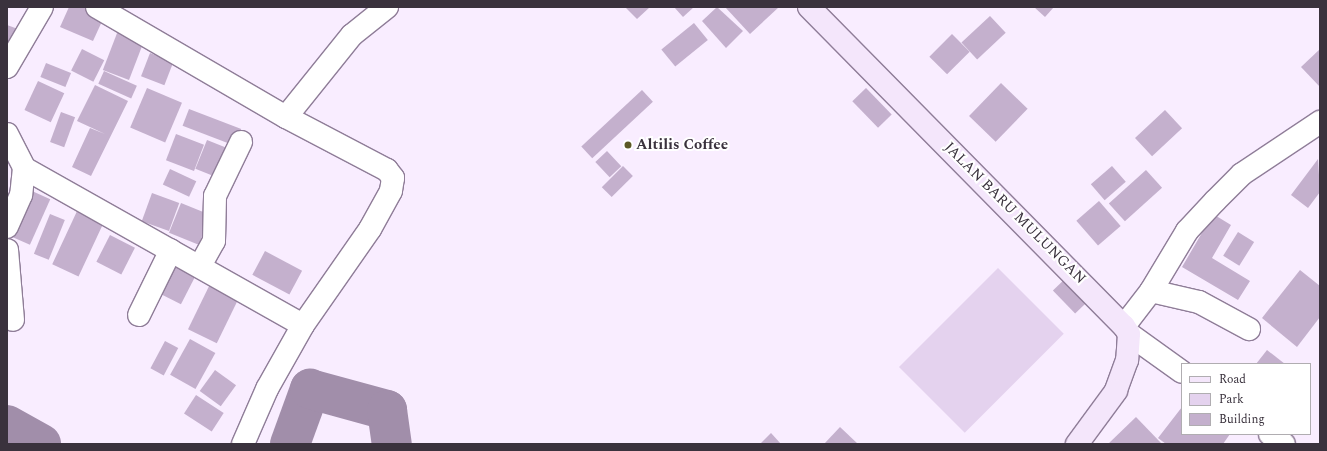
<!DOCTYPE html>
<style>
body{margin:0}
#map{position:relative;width:1327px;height:451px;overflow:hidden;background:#f9edff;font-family:Spectral,serif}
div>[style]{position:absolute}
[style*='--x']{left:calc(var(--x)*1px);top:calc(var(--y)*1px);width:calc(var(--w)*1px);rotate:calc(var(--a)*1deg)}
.green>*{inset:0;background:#e4d2ee;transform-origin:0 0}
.river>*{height:40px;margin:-20px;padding:0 20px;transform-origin:20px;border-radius:20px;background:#a18eaa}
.building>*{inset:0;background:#c4b0cd;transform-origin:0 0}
.roads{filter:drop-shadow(1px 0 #8f7d98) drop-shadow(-1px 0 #8f7d98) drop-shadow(0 1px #8f7d98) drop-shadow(0 -1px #8f7d98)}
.street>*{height:22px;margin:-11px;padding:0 11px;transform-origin:11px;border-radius:11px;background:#fff}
.secondary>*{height:22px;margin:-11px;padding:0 11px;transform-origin:11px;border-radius:11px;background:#f4e6fb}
.dots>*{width:11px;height:11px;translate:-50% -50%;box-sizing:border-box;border:2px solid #fff;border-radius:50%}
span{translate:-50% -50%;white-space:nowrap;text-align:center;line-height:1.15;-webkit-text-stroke:4px #fff;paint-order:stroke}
.poi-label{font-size:15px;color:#3a323d;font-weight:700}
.left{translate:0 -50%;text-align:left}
.street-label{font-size:15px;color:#3a323d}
.frame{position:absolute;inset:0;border:8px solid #3a323d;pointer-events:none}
.legend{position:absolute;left:1181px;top:363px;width:130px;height:72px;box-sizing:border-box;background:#fff;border:1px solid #b0adb1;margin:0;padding:5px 7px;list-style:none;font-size:12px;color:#3a323d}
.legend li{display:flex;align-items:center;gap:8px;height:20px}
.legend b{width:20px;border:1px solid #b0adb1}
</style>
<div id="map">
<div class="green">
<div style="left:998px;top:268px;width:93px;height:140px;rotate:45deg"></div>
</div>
<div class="river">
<div style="--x:7;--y:425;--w:39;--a:29"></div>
<div style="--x:290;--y:444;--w:59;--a:-70"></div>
<div style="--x:310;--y:389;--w:80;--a:15.3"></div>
<div style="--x:387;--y:410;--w:34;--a:82"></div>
</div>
<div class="building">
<div style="clip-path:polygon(69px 7px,83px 7px,104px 17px,93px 41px,60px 27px)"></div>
<div style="clip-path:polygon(625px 7px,650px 7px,637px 19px)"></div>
<div style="clip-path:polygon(674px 7px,694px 7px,683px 17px)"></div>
<div style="clip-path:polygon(717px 7px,743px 31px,726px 48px,702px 21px)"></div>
<div style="clip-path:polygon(725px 7px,779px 7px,750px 34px)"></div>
<div style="clip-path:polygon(1034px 7px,1054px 7px,1045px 17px)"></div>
<div style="left:990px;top:16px;width:23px;height:39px;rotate:47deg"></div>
<div style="left:694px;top:23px;width:22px;height:42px;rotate:51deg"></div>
<div style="clip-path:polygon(7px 25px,18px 29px,7px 54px)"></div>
<div style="left:119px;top:28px;width:28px;height:45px;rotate:21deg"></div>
<div style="left:952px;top:34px;width:25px;height:32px;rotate:45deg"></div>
<div style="left:82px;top:49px;width:25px;height:24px;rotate:27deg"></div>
<div style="clip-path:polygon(1320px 49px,1320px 87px,1301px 67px)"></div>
<div style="left:150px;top:53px;width:25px;height:25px;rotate:21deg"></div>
<div style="left:46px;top:63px;width:27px;height:15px;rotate:22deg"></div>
<div style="left:104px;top:71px;width:36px;height:14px;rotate:24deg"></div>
<div style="left:38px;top:81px;width:29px;height:32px;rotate:25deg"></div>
<div style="left:1001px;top:83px;width:37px;height:46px;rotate:44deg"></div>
<div style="clip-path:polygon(95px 85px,128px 101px,91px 176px,72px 167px,90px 128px,105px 134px,77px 121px)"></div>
<div style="left:147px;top:88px;width:38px;height:43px;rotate:23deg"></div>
<div style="left:866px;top:88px;width:37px;height:19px;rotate:46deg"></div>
<div style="left:642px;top:90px;width:16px;height:83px;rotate:47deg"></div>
<div style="left:189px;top:109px;width:56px;height:18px;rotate:21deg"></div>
<div style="left:1165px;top:110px;width:25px;height:41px;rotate:47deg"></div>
<div style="left:61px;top:112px;width:15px;height:32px;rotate:20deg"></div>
<div style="left:176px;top:134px;width:30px;height:28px;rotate:21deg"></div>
<div style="left:207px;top:140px;width:27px;height:31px;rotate:22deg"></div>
<div style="left:607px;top:151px;width:21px;height:16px;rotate:47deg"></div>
<div style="clip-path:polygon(1318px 159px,1320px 192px,1308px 208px,1291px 195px)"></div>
<div style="left:623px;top:166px;width:14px;height:30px;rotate:45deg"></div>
<div style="left:1112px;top:166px;width:21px;height:28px;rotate:49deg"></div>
<div style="left:170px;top:169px;width:29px;height:17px;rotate:25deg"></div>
<div style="left:1146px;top:170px;width:24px;height:50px;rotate:48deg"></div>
<div style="left:32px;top:191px;width:20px;height:50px;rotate:24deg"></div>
<div style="left:152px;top:193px;width:29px;height:30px;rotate:20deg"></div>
<div style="left:1099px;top:201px;width:33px;height:30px;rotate:49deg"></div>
<div style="left:181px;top:203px;width:32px;height:32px;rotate:22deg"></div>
<div style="left:78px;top:209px;width:29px;height:61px;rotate:25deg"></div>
<div style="left:50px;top:214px;width:16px;height:43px;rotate:22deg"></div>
<div style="clip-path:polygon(1213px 214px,1231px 225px,1212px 258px,1250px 281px,1238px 300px,1182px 267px)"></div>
<div style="left:1238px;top:232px;width:19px;height:28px;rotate:32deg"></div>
<div style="left:110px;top:235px;width:28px;height:30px;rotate:27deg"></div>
<div style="left:265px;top:251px;width:42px;height:27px;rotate:28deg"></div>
<div style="left:171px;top:260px;width:29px;height:35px;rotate:27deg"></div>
<div style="clip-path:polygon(1300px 270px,1320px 286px,1320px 317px,1297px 347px,1262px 318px)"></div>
<div style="left:1068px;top:276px;width:32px;height:21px;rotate:46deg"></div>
<div style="left:213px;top:278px;width:32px;height:57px;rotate:26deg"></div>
<div style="left:190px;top:339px;width:29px;height:41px;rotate:29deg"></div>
<div style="left:165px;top:341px;width:15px;height:31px;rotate:28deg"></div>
<div style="clip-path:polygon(1267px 350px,1285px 364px,1256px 364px)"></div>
<div style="left:215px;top:370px;width:26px;height:26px;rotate:36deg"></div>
<div style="left:196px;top:395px;width:33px;height:22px;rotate:33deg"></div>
<div style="clip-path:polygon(1182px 407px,1182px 434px,1230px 434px,1223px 444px,1166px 444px,1158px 438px)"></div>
<div style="clip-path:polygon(1136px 417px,1162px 444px,1108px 444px)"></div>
<div style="clip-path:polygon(840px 427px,858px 444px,824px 444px)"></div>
<div style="clip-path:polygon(771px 433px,781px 444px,760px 444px)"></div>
</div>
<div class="roads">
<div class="street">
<div style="--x:97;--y:7;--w:219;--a:30.2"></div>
<div style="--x:286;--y:117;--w:114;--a:27.7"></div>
<div style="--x:387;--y:170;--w:10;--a:53"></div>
<div style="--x:393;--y:178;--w:13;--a:99"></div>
<div style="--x:391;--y:191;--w:43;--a:118.9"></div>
<div style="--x:370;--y:229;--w:117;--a:124.9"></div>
<div style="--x:303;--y:325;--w:73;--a:119.4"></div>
<div style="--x:267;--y:389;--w:60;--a:113.6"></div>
<div style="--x:7;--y:67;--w:69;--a:-59.7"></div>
<div style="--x:286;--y:117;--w:105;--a:-51.2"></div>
<div style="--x:352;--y:35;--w:45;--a:-38.7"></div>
<div style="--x:7;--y:134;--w:38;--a:63"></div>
<div style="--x:24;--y:168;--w:27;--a:96"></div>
<div style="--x:21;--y:195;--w:35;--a:114"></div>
<div style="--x:24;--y:168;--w:320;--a:29.4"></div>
<div style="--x:7;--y:250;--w:70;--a:85.1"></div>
<div style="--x:200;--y:266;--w:29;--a:-61"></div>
<div style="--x:214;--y:241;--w:45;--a:-88.7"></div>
<div style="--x:215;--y:196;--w:60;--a:-64.3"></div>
<div style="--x:1151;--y:291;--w:49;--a:12.9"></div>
<div style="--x:1199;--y:302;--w:57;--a:28.4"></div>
<div style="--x:139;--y:315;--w:72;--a:-63.8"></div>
<div style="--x:1124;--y:326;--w:44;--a:-52.4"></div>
<div style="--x:1151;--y:291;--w:70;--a:-59"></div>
<div style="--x:1187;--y:231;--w:41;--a:-47"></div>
<div style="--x:1215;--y:201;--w:38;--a:-45"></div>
<div style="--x:1242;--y:174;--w:94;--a:-33.7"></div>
<div style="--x:1129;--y:334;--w:65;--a:35.6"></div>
<div style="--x:1270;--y:434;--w:17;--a:36"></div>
</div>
<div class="secondary">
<div style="--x:809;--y:7;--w:448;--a:45.4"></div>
<div style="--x:1124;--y:326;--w:9;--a:58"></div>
<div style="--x:1129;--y:334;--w:26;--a:94"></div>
<div style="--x:1127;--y:360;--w:33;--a:110"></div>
<div style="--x:1116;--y:391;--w:66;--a:126.3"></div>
</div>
</div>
<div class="dots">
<div style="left:628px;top:145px;background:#5c5825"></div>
</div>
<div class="poi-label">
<span class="left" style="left:636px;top:145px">Altilis Coffee</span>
</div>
<div class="street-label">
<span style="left:1015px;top:213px;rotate:45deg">JALAN BARU MULUNGAN</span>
</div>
<div class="frame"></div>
<ul class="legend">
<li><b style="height:5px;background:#f4e6fb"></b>Road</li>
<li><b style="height:11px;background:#e4d2ee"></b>Park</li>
<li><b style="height:11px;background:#c4b0cd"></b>Building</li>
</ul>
</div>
